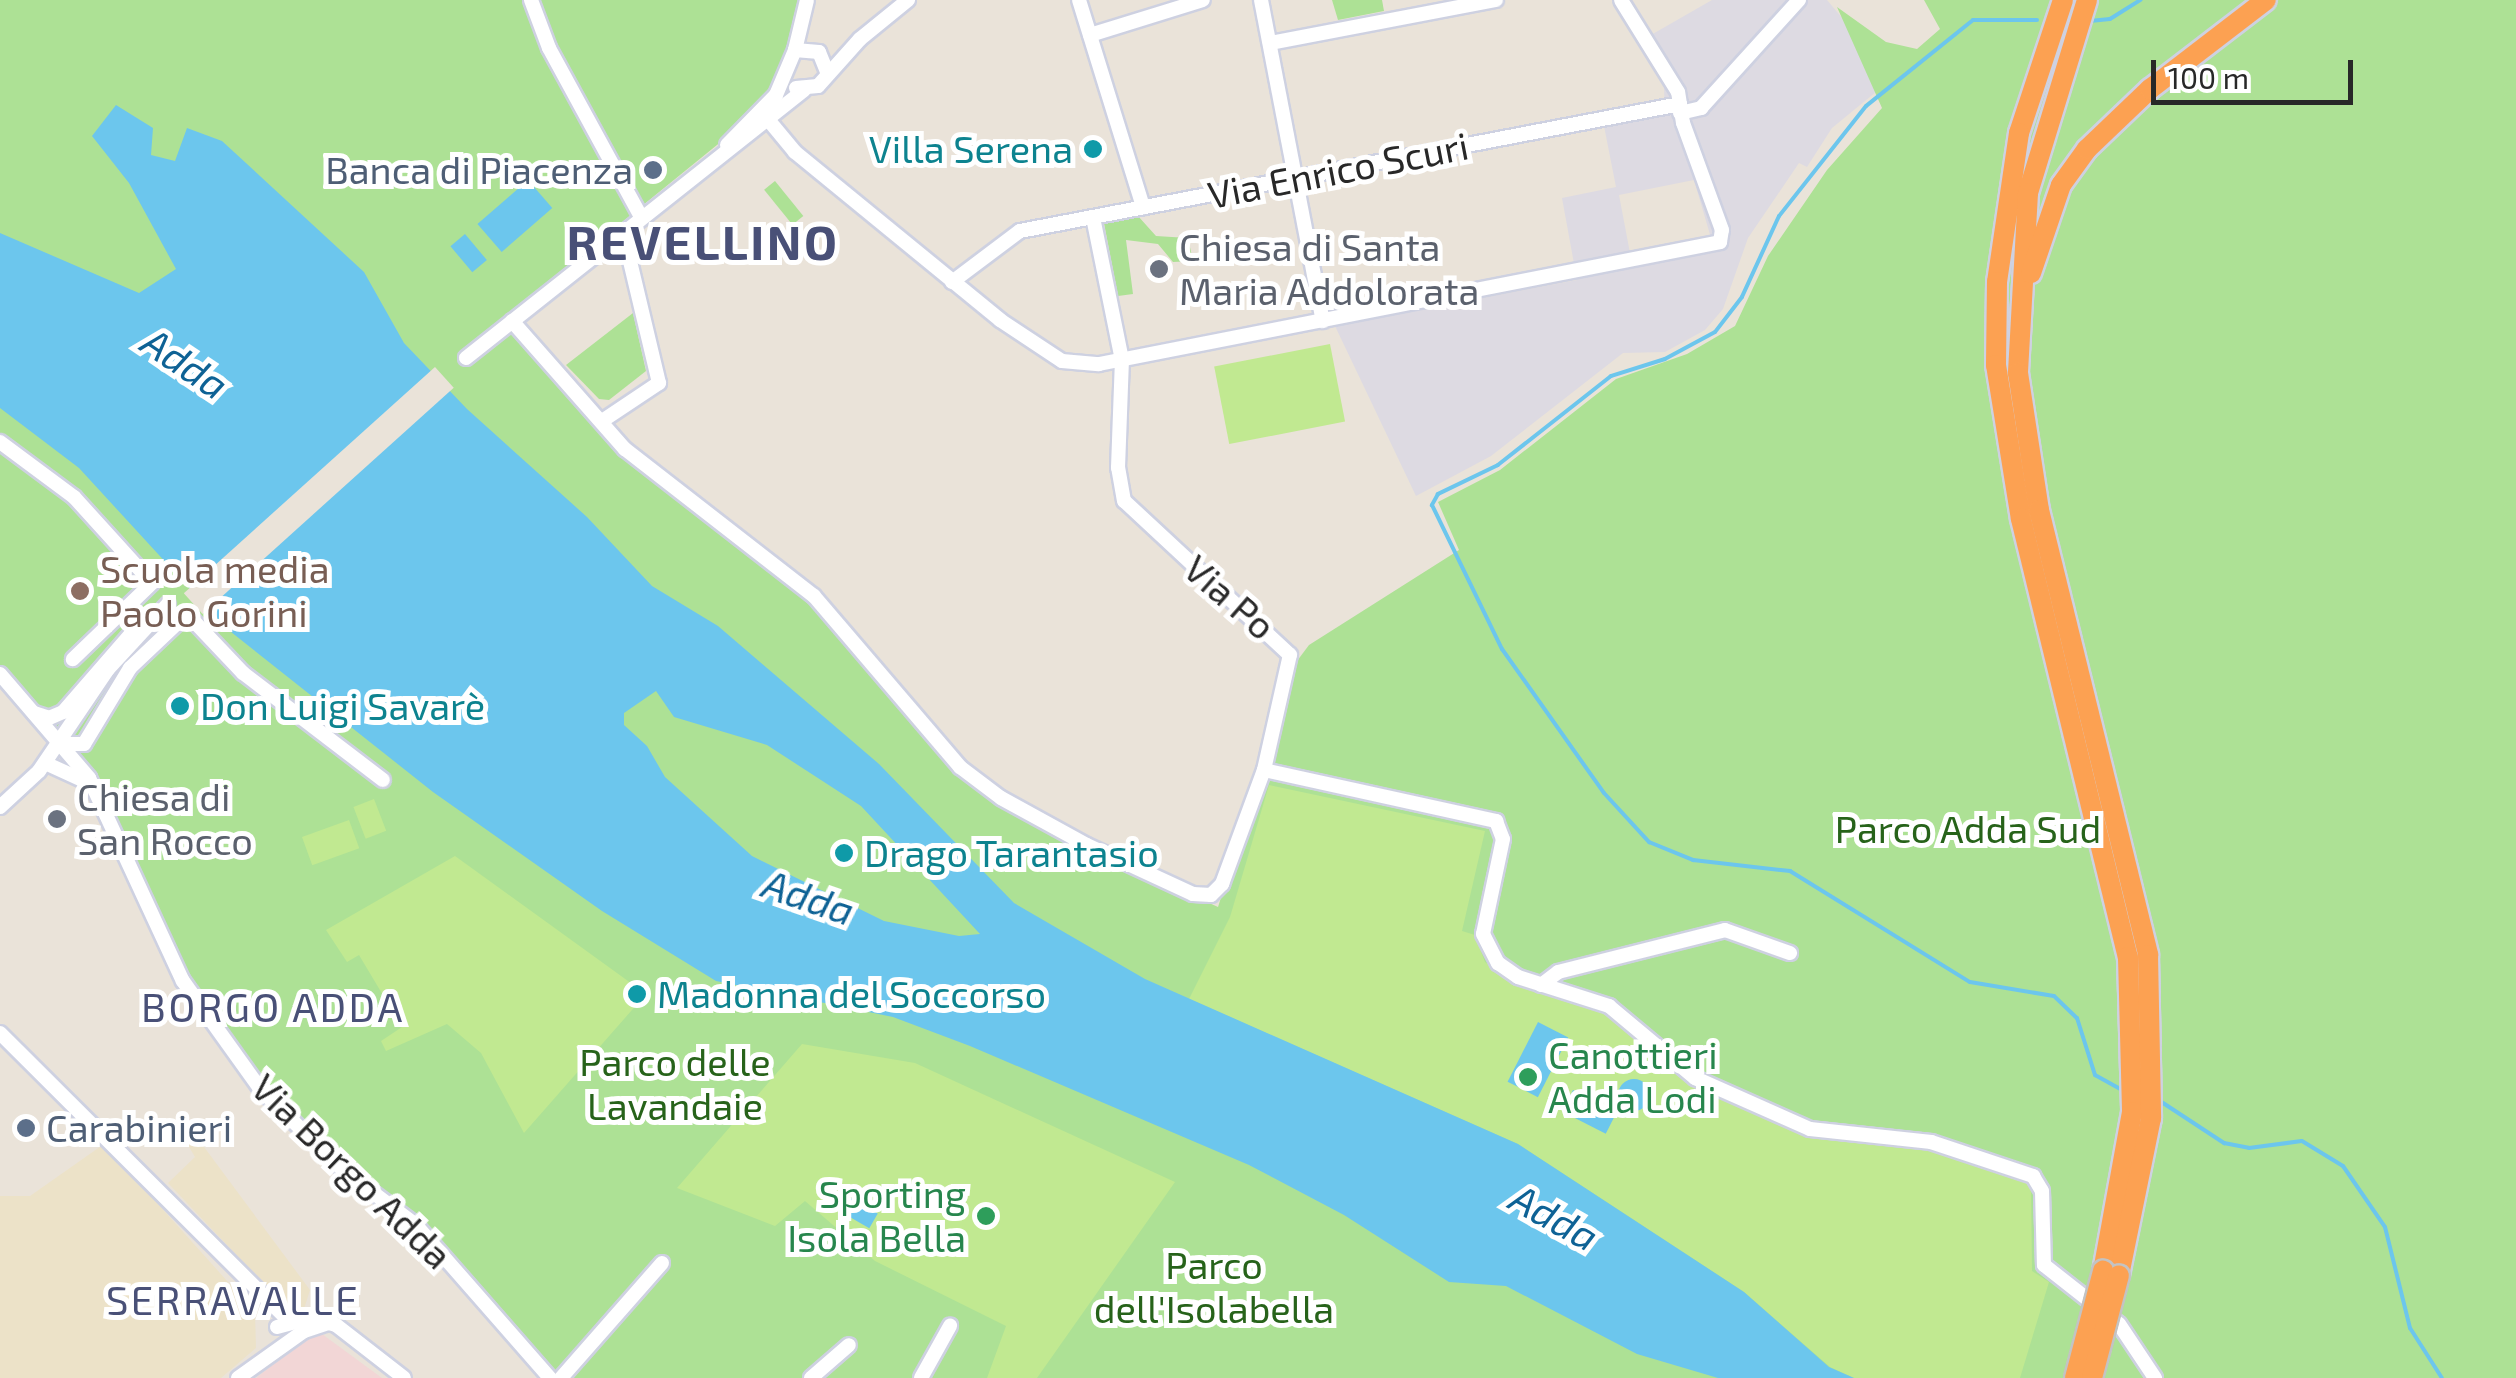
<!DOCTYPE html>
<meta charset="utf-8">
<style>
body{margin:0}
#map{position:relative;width:2516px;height:1378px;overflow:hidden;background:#eae3d9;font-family:"Exo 2",sans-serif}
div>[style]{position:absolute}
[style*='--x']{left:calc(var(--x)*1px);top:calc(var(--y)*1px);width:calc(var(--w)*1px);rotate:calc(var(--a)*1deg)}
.industrial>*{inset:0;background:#dddae2}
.education>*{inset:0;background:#ece2c8}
.medical>*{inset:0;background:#f2d6d6}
.green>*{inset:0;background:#ade195;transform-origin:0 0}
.pitch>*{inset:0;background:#c1e991;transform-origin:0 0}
.water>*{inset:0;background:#6cc6ed;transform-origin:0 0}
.round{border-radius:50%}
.pier>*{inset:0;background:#eae3d9;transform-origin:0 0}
.stream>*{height:4px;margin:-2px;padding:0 2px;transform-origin:2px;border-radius:2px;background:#6cc6ed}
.roads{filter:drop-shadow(2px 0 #ced1e1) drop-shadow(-2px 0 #ced1e1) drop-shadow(0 2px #ced1e1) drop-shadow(0 -2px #ced1e1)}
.minor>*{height:14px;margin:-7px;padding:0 7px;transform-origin:7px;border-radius:7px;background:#fff}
.highway>*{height:20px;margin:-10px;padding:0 10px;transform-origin:10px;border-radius:10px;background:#fca152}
.bridges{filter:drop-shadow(2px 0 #c3c3c3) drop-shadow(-2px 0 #c3c3c3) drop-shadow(0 2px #c3c3c3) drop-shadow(0 -2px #c3c3c3)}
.highway-bridge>*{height:20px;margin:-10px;padding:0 10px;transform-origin:10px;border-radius:10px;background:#fca152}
.dots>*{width:28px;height:28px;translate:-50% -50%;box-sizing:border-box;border:5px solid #fff;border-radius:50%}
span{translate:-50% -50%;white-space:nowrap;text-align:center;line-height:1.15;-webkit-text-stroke:10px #fff;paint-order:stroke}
.culture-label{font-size:38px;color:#0d838f}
.right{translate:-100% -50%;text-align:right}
.left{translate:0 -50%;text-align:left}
.service-label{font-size:38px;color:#4e5e75}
.street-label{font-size:38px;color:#282828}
.worship-label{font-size:38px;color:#5b616d}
.education-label{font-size:38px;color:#785e54}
.park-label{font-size:38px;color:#27631a}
.leisure-label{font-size:38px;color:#27864d}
.water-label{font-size:40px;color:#0e6295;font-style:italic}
.neighbourhood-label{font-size:40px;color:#495077;letter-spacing:2.5px}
.district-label{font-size:48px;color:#495077;font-weight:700;letter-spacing:2.5px}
.scale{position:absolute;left:2151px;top:60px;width:202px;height:45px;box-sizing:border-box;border:5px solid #282828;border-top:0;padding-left:12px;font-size:30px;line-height:35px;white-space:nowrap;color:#282828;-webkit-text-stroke:8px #fff;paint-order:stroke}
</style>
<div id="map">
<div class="industrial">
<div style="clip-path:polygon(evenodd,1712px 0,1827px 0,1893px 78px,1832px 128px,1807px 167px,1799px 163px,1748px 238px,1723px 309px,1705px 330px,1665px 352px,1623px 353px,1491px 456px,1416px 496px,1335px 326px,1577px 280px,1562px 198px,1616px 187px,1604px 126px,1665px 114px,1664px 87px,1637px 43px,1712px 0,1694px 180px,1711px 238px,1630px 253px,1619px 195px,1694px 180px)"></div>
</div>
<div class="education">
<div style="clip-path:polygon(190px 1128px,310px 1290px,304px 1309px,282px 1303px,168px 1183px,195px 1157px,182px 1135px)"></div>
<div style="clip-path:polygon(104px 1144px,255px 1312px,256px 1348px,221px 1378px,0 1378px,0 1196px,30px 1196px)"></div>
</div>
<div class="medical">
<div style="clip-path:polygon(322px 1334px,382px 1378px,256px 1378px,310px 1336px)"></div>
</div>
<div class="green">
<div style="clip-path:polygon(0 0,800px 0,780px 78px,766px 105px,503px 319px,595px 416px,812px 598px,958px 769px,1085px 847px,1218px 907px,1297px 661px,1309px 645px,1459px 550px,1438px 502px,1500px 470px,1616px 379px,1687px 354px,1735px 326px,1768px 256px,1827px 170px,1882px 108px,1837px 7px,1886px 42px,1917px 49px,1940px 29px,1924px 0,2516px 0,2516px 1378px,556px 1378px,421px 1225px,345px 1168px,259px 1082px,187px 980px,107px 797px,0 665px)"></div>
<div style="clip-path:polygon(1332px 0,1382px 0,1384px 11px,1338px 20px)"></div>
<div style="left:775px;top:181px;width:45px;height:14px;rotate:51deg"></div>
<div style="clip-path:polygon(1138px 216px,1156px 236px,1188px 238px,1193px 261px,1173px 262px,1158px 244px,1126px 240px,1133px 294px,1118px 296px,1104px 223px)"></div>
<div style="clip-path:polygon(633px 313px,646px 371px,609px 400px,599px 399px,566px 365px)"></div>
</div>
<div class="pitch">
<div style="left:1330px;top:344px;width:79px;height:118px;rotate:79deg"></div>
<div style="clip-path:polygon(1269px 785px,1485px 831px,1462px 931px,1475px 935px,1485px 962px,1517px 985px,1612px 1016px,1691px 1083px,1807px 1135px,1930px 1148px,2031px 1182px,2032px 1271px,2049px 1282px,2020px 1378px,1854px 1378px,1830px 1367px,1744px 1292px,1518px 1144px,1189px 999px,1230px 917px)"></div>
<div style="left:374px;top:799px;width:34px;height:22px;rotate:69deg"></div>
<div style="left:349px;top:820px;width:30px;height:50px;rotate:70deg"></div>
<div style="clip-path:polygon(455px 856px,646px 994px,524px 1133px,481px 1053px,447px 1024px,386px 1051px,381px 1041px,402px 1027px,359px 955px,347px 962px,326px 930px)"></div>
<div style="clip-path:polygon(802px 1044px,915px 1063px,1175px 1182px,1037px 1378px,987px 1378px,1006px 1326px,875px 1261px,805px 1201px,775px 1226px,677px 1188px)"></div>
</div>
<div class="water">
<div style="clip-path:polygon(evenodd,116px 105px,153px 128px,151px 155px,175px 161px,187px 128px,222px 141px,364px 272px,404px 343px,467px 409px,587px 517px,652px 586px,718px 626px,879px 764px,1014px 903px,1145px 979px,1518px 1144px,1744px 1292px,1829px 1367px,1854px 1378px,1718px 1378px,1637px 1354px,1506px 1286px,1449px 1282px,1344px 1215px,1249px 1165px,970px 1046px,893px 1017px,716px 981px,602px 911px,433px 792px,226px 628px,79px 468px,0 408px,0 233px,139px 293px,176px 269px,129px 183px,92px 136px,116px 105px,656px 691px,674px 717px,767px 745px,861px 806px,980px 934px,959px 936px,884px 921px,752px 856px,665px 777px,647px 746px,624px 725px,624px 713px,656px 691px)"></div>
<div style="left:528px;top:180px;width:37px;height:67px;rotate:49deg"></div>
<div style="left:465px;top:234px;width:34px;height:19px;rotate:50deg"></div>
<div style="left:1538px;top:1022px;width:34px;height:67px;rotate:27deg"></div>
<div class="round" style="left:1618px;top:1079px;width:32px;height:32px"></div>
<div style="left:1573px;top:1090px;width:49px;height:24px;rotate:27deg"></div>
<div style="left:844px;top:1194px;width:39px;height:17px;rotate:30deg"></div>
</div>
<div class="pier">
<div style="left:435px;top:367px;width:28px;height:338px;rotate:48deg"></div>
</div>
<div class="stream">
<div style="--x:2037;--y:20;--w:64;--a:180"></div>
<div style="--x:1973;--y:20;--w:137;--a:141.2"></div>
<div style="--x:1866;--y:106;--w:140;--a:128.3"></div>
<div style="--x:1779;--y:216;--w:89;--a:114.6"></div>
<div style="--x:1742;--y:297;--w:44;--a:127.6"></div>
<div style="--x:1715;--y:332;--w:57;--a:151.6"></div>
<div style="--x:1665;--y:359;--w:57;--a:162.5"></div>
<div style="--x:1611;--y:376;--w:144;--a:141.8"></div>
<div style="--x:1498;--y:465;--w:67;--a:154.2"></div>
<div style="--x:1438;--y:494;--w:13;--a:119"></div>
<div style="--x:1432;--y:505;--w:160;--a:64.1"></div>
<div style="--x:1502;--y:649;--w:176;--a:54.7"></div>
<div style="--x:1604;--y:793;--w:67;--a:47.4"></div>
<div style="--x:1649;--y:842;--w:48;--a:22.2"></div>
<div style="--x:1693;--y:860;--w:98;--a:6.5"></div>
<div style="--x:1790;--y:871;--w:211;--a:31.7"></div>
<div style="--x:1970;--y:982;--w:85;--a:9.5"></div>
<div style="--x:2054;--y:996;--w:32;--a:44"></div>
<div style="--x:2077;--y:1018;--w:60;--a:72.5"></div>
<div style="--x:2095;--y:1075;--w:31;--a:29"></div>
<div style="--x:2090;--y:21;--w:20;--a:-6"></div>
<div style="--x:2110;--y:19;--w:36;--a:-32"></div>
<div style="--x:2160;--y:1101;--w:77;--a:33.3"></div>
<div style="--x:2224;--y:1143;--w:25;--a:11"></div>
<div style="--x:2249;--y:1148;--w:53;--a:-7.5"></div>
<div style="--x:2302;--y:1141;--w:48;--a:31.4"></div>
<div style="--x:2343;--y:1166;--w:74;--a:55.5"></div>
<div style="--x:2385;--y:1227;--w:104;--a:76.1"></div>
<div style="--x:2410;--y:1328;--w:59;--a:57.4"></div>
</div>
<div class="roads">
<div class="minor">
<div style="--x:531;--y:0;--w:51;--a:69.4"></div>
<div style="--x:549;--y:48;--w:192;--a:61.4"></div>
<div style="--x:1079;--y:0;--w:217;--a:72.8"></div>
<div style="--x:1261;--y:0;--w:327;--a:79.1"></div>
<div style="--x:1090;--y:35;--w:118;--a:-17.2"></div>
<div style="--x:1270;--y:43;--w:230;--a:-10.8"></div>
<div style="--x:795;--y:50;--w:51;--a:-76.5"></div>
<div style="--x:796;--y:88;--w:22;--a:-5"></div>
<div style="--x:818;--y:86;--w:63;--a:-48.2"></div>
<div style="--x:860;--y:39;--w:62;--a:-39.1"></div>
<div style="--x:761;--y:111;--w:53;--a:50.3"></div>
<div style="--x:795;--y:152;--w:265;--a:39.3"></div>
<div style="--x:1000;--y:320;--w:74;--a:33.5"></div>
<div style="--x:1062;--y:361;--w:37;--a:5"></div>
<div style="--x:1099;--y:364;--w:633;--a:-11.11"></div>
<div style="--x:1720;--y:242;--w:12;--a:-81"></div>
<div style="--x:1722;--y:230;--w:114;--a:-110"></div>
<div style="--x:1683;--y:123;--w:31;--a:-99"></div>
<div style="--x:1678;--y:92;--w:108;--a:-121.8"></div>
<div style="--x:1680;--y:113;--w:22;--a:-13"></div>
<div style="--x:1701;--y:108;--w:146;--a:-47.8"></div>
<div style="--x:727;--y:145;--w:70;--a:-45.6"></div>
<div style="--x:776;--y:95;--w:49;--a:-67.1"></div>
<div style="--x:795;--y:50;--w:24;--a:5"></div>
<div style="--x:819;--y:52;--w:22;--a:68"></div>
<div style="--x:952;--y:282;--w:85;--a:-36.9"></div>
<div style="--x:1020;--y:231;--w:672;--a:-10.89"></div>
<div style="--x:512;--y:321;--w:171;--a:48.6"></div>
<div style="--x:625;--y:449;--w:239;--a:37.9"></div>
<div style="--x:814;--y:596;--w:225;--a:49.5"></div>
<div style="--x:960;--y:767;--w:51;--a:37.1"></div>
<div style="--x:1001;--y:798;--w:98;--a:28.7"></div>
<div style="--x:1087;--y:845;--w:117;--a:24.8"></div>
<div style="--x:1193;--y:894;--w:18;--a:3"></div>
<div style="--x:1211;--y:895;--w:16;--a:-45"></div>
<div style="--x:1222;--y:884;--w:121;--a:-69.8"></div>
<div style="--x:1264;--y:770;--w:118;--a:-77.3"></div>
<div style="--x:1290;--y:655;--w:226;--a:-137.1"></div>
<div style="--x:1124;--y:501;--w:34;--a:-100"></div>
<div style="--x:1118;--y:468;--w:108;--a:-87.9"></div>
<div style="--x:1122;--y:360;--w:146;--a:-101.5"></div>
<div style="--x:466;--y:358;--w:431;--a:-38.4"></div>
<div style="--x:605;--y:419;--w:65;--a:-33.7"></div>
<div style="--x:659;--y:383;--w:155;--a:-103.4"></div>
<div style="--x:0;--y:442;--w:92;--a:36.6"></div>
<div style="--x:74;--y:497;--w:116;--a:47.8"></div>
<div style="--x:152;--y:583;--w:110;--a:136.1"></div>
<div style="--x:0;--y:674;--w:137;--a:49.4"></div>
<div style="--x:89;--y:778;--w:224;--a:65.2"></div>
<div style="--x:183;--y:981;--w:134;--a:54.4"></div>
<div style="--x:261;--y:1090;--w:115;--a:44.3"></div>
<div style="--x:343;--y:1170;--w:91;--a:37"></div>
<div style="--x:416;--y:1225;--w:203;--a:48.8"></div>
<div style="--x:34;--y:713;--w:16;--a:18"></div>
<div style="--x:49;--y:718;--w:15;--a:-23"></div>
<div style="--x:63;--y:712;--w:101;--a:-49"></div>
<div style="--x:58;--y:744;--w:26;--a:0"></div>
<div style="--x:84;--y:744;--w:89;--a:-58.8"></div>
<div style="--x:130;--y:668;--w:79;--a:-43.5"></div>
<div style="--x:187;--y:614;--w:81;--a:46.5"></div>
<div style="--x:243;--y:673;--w:176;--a:37.4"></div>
<div style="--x:45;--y:763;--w:48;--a:24.4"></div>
<div style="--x:1264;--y:770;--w:238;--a:12.4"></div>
<div style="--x:1496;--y:821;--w:19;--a:69"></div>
<div style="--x:1503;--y:839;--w:97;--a:101.9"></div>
<div style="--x:1483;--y:934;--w:33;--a:63"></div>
<div style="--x:1498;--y:963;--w:24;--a:35"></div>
<div style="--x:1518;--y:977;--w:96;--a:17.7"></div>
<div style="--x:1609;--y:1006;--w:112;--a:39.9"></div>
<div style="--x:1695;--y:1078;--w:126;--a:23.9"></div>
<div style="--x:1810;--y:1129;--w:122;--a:6.1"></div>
<div style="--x:1931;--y:1142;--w:108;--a:18.4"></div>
<div style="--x:2033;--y:1176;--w:17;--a:59"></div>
<div style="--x:2042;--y:1191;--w:74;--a:88.5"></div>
<div style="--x:2044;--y:1265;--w:95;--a:38.2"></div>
<div style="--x:2119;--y:1324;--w:65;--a:56.3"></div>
<div style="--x:0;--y:807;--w:53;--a:-42.7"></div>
<div style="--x:39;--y:771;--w:123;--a:-55.9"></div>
<div style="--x:108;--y:669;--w:88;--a:-47.3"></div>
<div style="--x:1541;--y:985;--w:21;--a:-37"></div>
<div style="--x:1558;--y:972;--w:172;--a:-14.1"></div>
<div style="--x:1725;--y:930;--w:69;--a:19.5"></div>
<div style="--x:0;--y:1033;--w:407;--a:44.9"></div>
<div style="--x:277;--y:1327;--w:34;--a:-15"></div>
<div style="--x:310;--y:1318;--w:27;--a:15"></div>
<div style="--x:336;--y:1325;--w:86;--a:37.9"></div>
<div style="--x:238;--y:1378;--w:81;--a:-35.5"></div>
<div style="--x:304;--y:1331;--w:26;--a:-18"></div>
<div style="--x:561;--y:1378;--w:153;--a:-48.7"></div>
<div style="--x:811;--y:1378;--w:50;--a:-41"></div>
<div style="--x:921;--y:1378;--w:60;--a:-60.9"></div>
</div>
<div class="highway">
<div style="--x:2063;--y:0;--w:140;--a:108.3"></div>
<div style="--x:2019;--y:133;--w:151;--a:98.4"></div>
<div style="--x:1997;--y:282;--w:83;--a:90.7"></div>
<div style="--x:1996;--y:365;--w:156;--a:80.8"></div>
<div style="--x:2021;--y:519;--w:451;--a:76.3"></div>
<div style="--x:2128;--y:957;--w:155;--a:88.5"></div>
<div style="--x:2132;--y:1112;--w:162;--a:100.3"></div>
<div style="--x:2087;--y:0;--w:202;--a:107"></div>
<div style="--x:2028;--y:193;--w:180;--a:93.2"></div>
<div style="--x:2018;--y:373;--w:139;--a:81.3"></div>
<div style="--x:2039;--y:510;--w:458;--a:76.2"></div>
<div style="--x:2148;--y:955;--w:163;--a:88.9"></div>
<div style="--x:2151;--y:1118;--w:160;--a:101.5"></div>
<div style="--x:2031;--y:273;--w:93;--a:-71.2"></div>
<div style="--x:2061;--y:185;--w:44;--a:-54.2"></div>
<div style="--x:2087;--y:149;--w:87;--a:-43.6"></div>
<div style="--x:2150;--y:89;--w:146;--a:-37.5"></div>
</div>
</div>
<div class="bridges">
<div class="highway-bridge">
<div style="--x:2075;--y:1378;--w:111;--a:-75.3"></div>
<div style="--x:2092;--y:1378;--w:106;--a:-75.3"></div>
</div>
</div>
<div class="dots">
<div style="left:1093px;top:149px;background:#0f9aa8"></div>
<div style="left:653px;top:170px;background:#5c6f8a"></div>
<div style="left:1159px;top:269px;background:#6b7280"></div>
<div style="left:80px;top:591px;background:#8d6e63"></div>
<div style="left:180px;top:706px;background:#0f9aa8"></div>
<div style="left:57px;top:819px;background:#6b7280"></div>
<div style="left:844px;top:853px;background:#0f9aa8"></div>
<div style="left:637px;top:994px;background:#0f9aa8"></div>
<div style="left:1528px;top:1077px;background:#2e9e5b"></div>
<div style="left:26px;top:1128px;background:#5c6f8a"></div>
<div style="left:986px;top:1216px;background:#2e9e5b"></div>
</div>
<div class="culture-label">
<span class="right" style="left:1073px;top:149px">Villa Serena</span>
<span class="left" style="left:200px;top:706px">Don Luigi Savarè</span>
<span class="left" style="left:864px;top:853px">Drago Tarantasio</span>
<span class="left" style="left:657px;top:994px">Madonna del Soccorso</span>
</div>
<div class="service-label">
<span class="right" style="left:633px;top:170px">Banca di Piacenza</span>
<span class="left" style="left:46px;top:1128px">Carabinieri</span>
</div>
<div class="street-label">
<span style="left:1338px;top:170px;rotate:-11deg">Via Enrico Scuri</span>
<span style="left:1230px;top:597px;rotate:41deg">Via Po</span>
<span style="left:352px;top:1171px;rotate:44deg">Via Borgo Adda</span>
</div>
<div class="worship-label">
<span class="left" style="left:1179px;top:269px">Chiesa di Santa<br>Maria Addolorata</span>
<span class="left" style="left:77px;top:819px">Chiesa di<br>San Rocco</span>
</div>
<div class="education-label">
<span class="left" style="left:100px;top:591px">Scuola media<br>Paolo Gorini</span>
</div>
<div class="park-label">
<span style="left:1968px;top:829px">Parco Adda Sud</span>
<span style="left:675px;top:1084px">Parco delle<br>Lavandaie</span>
<span style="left:1214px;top:1287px">Parco<br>dell'Isolabella</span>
</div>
<div class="leisure-label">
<span class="left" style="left:1548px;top:1077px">Canottieri<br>Adda Lodi</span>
<span class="right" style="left:966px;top:1216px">Sporting<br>Isola Bella</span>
</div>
<div class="water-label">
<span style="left:186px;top:362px;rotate:34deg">Adda</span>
<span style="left:809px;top:896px;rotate:19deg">Adda</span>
<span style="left:1555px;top:1216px;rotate:29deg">Adda</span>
</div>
<div class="neighbourhood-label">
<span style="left:273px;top:1006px">BORGO ADDA</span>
<span style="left:233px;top:1299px">SERRAVALLE</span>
</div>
<div class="district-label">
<span style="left:703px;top:242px">REVELLINO</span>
</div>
<div class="scale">100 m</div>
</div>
